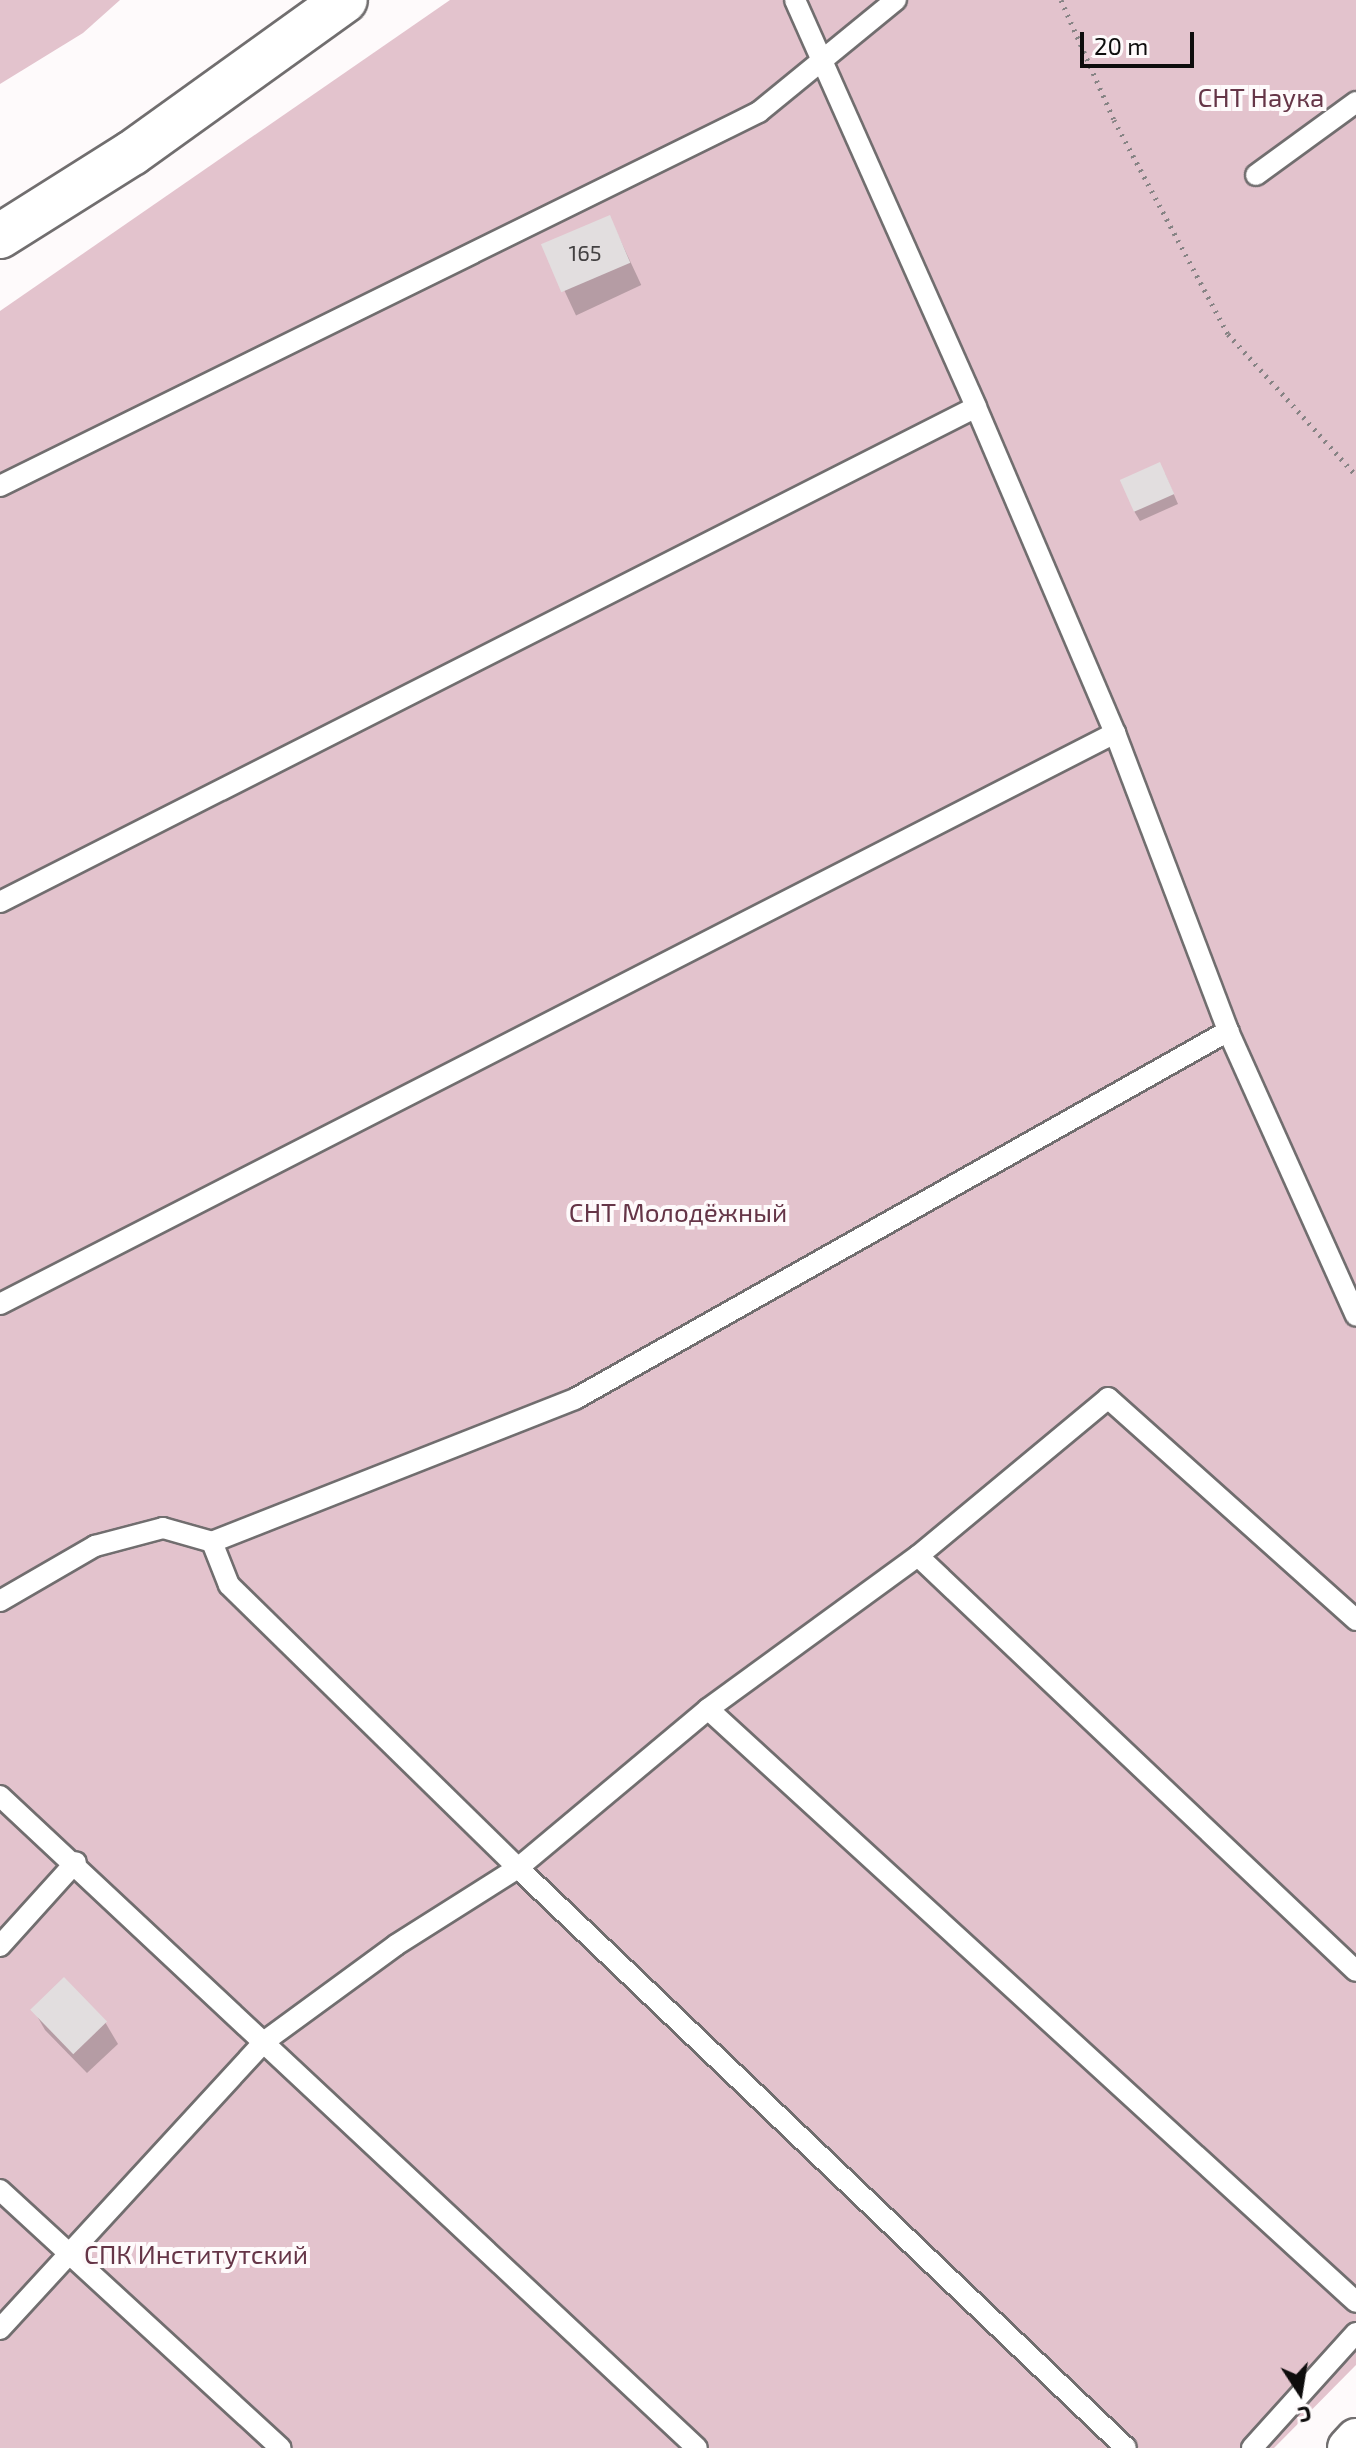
<!DOCTYPE html>
<meta charset="utf-8">
<style>
body{margin:0}
#map{position:relative;width:1356px;height:2448px;overflow:hidden;background:#fefafb;font-family:"Exo 2",sans-serif}
div>[style]{position:absolute}
[style*='--x']{left:calc(var(--x)*1px);top:calc(var(--y)*1px);width:calc(var(--w)*1px);rotate:calc(var(--a)*1deg)}
.green>*{inset:0;background:#e3c3cd}
.shadow>*{inset:0;background:#0003;transform-origin:0 0}
.building>*{inset:0;background:#e2dedf;transform-origin:0 0}
.path>*{height:5px;margin-top:-2.5px;transform-origin:0;background:repeating-linear-gradient(90deg,#868384 0 2px,transparent 0 8px)}
.roads{filter:drop-shadow(2px 0 #716e6f) drop-shadow(-2px 0 #716e6f) drop-shadow(0 2px #716e6f) drop-shadow(0 -2px #716e6f)}
.service>*{height:20px;margin:-10px;padding:0 10px;transform-origin:10px;border-radius:10px;background:#fff}
.minor>*{height:40px;margin:-20px;padding:0 20px;transform-origin:20px;border-radius:20px;background:#fff}
.tertiary>*{height:44px;margin:-22px;padding:0 22px;transform-origin:22px;border-radius:22px;background:#fff}
span{translate:-50% -50%;white-space:nowrap;text-align:center;line-height:1.15;-webkit-text-stroke:8px #fefafb;paint-order:stroke}
.number-label{font-size:22px;color:#434142}
.number-label span{-webkit-text-stroke-width:0}
.park-label{font-size:26px;color:#653547}
.north{position:absolute;left:1260px;top:2352px;width:80px;height:80px;-webkit-text-stroke:6px #fefafb;paint-order:stroke;rotate:168deg;font-size:22px;font-weight:700;line-height:32px;text-align:center;color:#0e0d0d}
.north::after{content:'';display:block;margin:auto;width:28px;height:36px;background:#0e0d0d;clip-path:polygon(50% 0,100% 100%,50% 72%,0 100%)}
.scale{position:absolute;left:1080px;top:32px;width:114px;height:36px;box-sizing:border-box;border:4px solid #0e0d0d;border-top:0;padding-left:10px;font-size:24px;line-height:28px;white-space:nowrap;color:#0e0d0d;-webkit-text-stroke:6px #fefafb;paint-order:stroke}
</style>
<div id="map">
<div class="green">
<div style="clip-path:polygon(0 0,120px 0,83px 33px,0 84px)"></div>
<div style="clip-path:polygon(450px 0,1356px 0,1356px 2365px,1274px 2448px,0 2448px,0 311px)"></div>
</div>
<div class="shadow">
<div style="left:610px;top:218px;width:74px;height:72px;rotate:65deg"></div>
<div style="clip-path:polygon(1165px 474px,1178px 504px,1140px 521px,1134px 511px)"></div>
<div style="clip-path:polygon(33px 2009px,105px 2022px,118px 2044px,87px 2073px,45px 2030px)"></div>
</div>
<div class="building">
<div style="left:610px;top:215px;width:52px;height:75px;rotate:67deg"></div>
<div style="left:1160px;top:462px;width:35px;height:44px;rotate:66deg"></div>
<div style="left:64px;top:1977px;width:62px;height:47px;rotate:46deg"></div>
</div>
<div class="path">
<div style="--x:1061;--y:0;--w:131;--a:66.2"></div>
<div style="--x:1114;--y:120;--w:242;--a:62"></div>
<div style="--x:1228;--y:334;--w:190;--a:47.8"></div>
</div>
<div class="roads">
<div class="service">
<div style="--x:795;--y:0;--w:445;--a:66"></div>
<div style="--x:976;--y:407;--w:354;--a:66.9"></div>
<div style="--x:1115;--y:733;--w:319;--a:69.2"></div>
<div style="--x:1228;--y:1031;--w:312;--a:65.8"></div>
<div style="--x:1256;--y:175;--w:124;--a:-36.1"></div>
<div style="--x:0;--y:486;--w:846;--a:-26.23"></div>
<div style="--x:759;--y:112;--w:177;--a:-39.3"></div>
<div style="--x:0;--y:902;--w:1094;--a:-26.89"></div>
<div style="--x:0;--y:1304;--w:1253;--a:-27.12"></div>
<div style="--x:212;--y:1542;--w:46;--a:68.4"></div>
<div style="--x:229;--y:1585;--w:404;--a:44.4"></div>
<div style="--x:518;--y:1868;--w:840;--a:43.65"></div>
<div style="--x:918;--y:1556;--w:603;--a:43.46"></div>
<div style="--x:0;--y:1601;--w:110;--a:-30.1"></div>
<div style="--x:95;--y:1546;--w:70;--a:-14.8"></div>
<div style="--x:163;--y:1528;--w:51;--a:15.9"></div>
<div style="--x:212;--y:1542;--w:390;--a:-21.5"></div>
<div style="--x:575;--y:1399;--w:750;--a:-29.4"></div>
<div style="--x:708;--y:1709;--w:878;--a:42.46"></div>
<div style="--x:0;--y:1796;--w:954;--a:43.09"></div>
<div style="--x:0;--y:1946;--w:113;--a:-47.9"></div>
<div style="--x:0;--y:2190;--w:381;--a:42.6"></div>
<div style="--x:0;--y:2329;--w:391;--a:-47.4"></div>
<div style="--x:265;--y:2041;--w:162;--a:-36.2"></div>
<div style="--x:396;--y:1945;--w:144;--a:-32.3"></div>
<div style="--x:518;--y:1868;--w:248;--a:-39.9"></div>
<div style="--x:708;--y:1709;--w:260;--a:-36.1"></div>
<div style="--x:918;--y:1556;--w:247;--a:-39.7"></div>
<div style="--x:1108;--y:1398;--w:333;--a:41.8"></div>
<div style="--x:1252;--y:2448;--w:155;--a:-47.9"></div>
</div>
<div class="minor">
<div style="--x:1348;--y:2448;--w:12;--a:-48"></div>
</div>
<div class="tertiary">
<div style="--x:0;--y:236;--w:156;--a:-32.2"></div>
<div style="--x:132;--y:153;--w:262;--a:-35.7"></div>
</div>
</div>
<div class="number-label">
<span style="left:585px;top:253px">165</span>
</div>
<div class="park-label">
<span style="left:1261px;top:97px">СНТ Наука</span>
<span style="left:678px;top:1212px">СНТ Молодёжный</span>
<span style="left:196px;top:2254px">СПК Институтский</span>
</div>
<div class="north">С</div>
<div class="scale">20 m</div>
</div>
